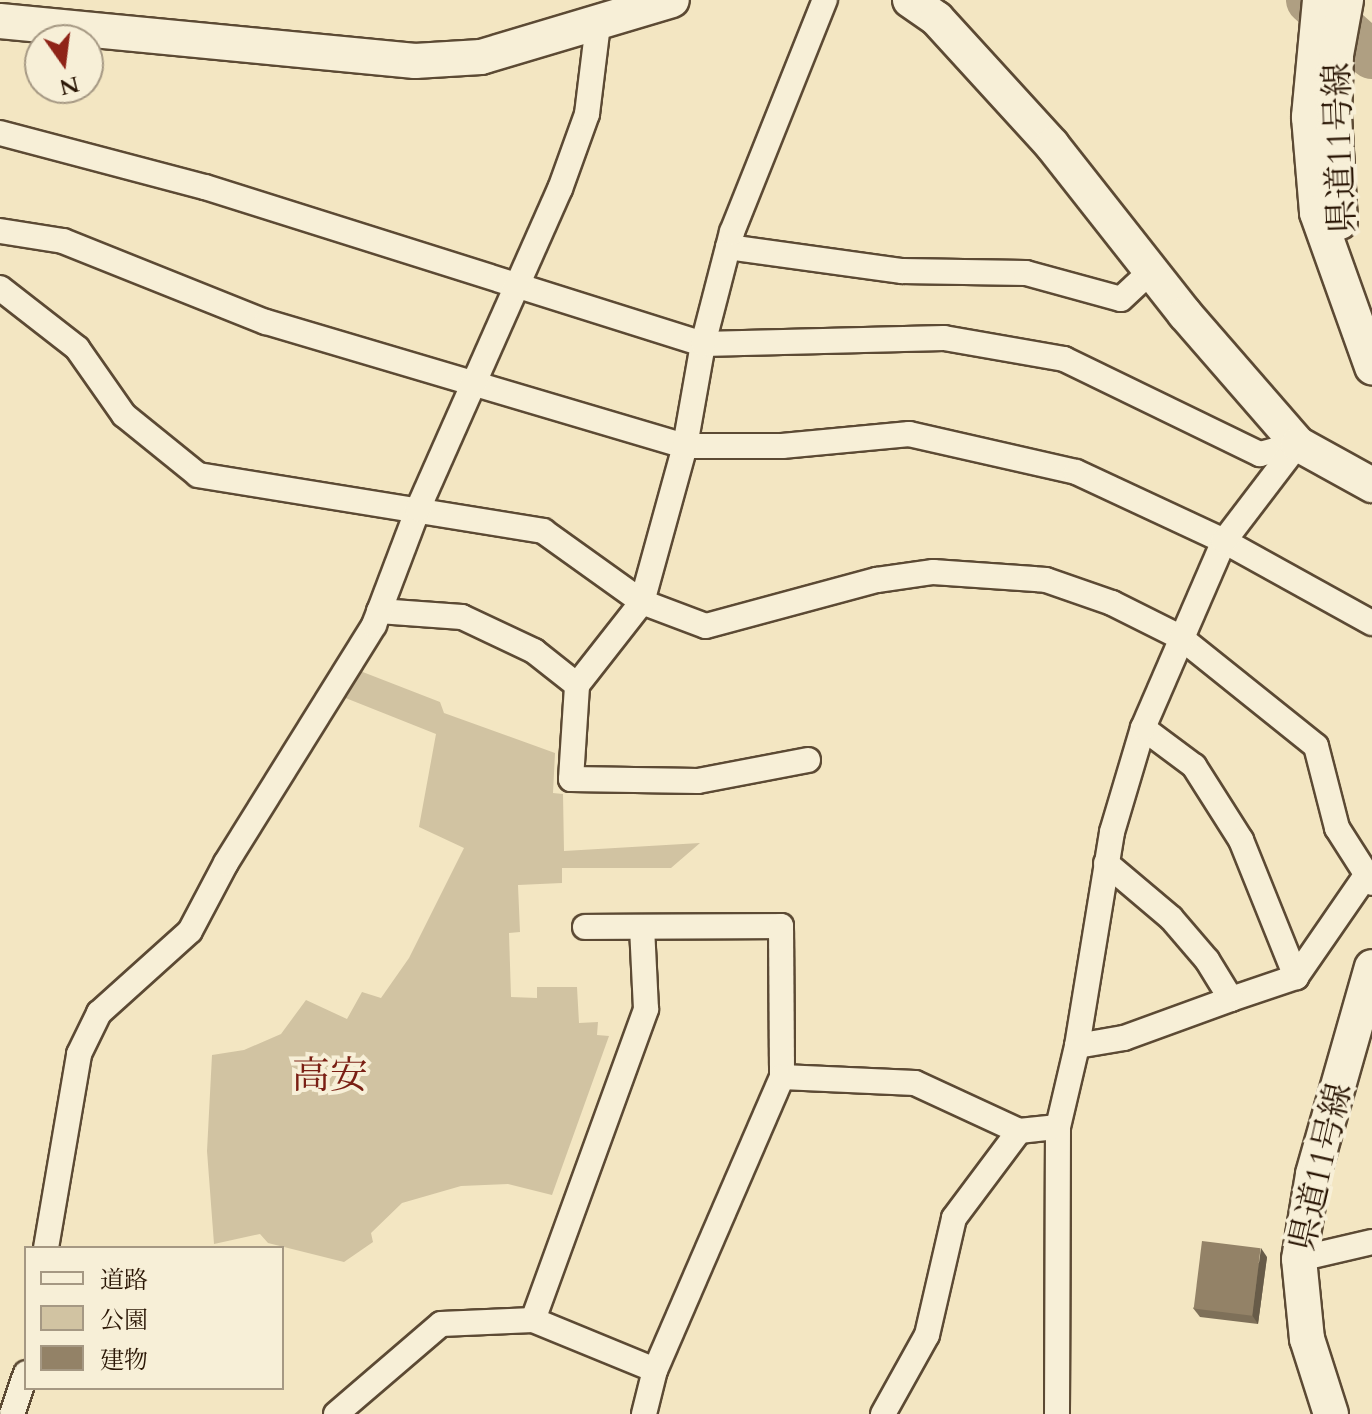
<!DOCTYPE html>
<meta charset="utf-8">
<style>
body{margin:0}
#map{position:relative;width:1372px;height:1414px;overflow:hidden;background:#f3e6c2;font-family:Cardo,"Noto Serif JP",serif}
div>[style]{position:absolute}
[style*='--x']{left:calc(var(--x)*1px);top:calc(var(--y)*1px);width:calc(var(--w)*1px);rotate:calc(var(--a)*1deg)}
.green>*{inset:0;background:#d1c3a2}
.river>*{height:48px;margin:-24px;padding:0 24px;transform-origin:24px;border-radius:24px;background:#af9f82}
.roads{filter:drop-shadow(2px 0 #5c4a34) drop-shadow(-2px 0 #5c4a34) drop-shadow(0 2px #5c4a34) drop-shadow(0 -2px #5c4a34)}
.street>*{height:24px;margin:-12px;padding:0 12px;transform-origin:12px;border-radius:12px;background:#f7efd7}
.secondary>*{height:34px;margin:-17px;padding:0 17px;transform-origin:17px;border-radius:17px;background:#f7efd7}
.wall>*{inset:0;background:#7e7059}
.shaded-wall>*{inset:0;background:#675b48}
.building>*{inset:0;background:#938267;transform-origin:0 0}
span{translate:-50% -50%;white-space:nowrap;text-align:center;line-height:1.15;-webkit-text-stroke:8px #f7efd7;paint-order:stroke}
.street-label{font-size:34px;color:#2a1605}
.quarter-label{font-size:38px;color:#7a1f14}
.legend{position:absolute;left:24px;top:1246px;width:260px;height:144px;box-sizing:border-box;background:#f7efd7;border:2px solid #a59883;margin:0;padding:10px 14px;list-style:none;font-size:24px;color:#2a1605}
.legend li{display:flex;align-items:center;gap:16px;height:40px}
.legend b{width:40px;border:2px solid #a59883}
.north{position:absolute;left:24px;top:24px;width:80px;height:80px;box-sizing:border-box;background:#f7efd7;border:2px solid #a59883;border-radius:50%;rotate:166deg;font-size:22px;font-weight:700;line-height:32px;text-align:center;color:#2a1605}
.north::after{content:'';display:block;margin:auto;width:28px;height:36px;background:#8f2418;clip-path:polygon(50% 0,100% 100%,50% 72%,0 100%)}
</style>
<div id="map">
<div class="green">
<div style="clip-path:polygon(355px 669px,440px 702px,444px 713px,555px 753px,553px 793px,563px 794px,564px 851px,700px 843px,671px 868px,562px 868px,562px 883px,518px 885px,520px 932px,509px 933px,511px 997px,537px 998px,537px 987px,577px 987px,579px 1023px,598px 1022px,597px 1035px,609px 1036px,552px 1195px,508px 1184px,461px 1186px,402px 1203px,371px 1233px,373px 1242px,344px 1262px,268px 1243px,260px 1234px,214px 1244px,207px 1151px,212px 1055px,244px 1050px,281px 1034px,306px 1000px,347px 1019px,362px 992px,381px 998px,409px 958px,464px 848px,419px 827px,436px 734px,338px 695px)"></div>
</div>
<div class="river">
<div style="--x:1310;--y:0;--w:83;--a:41.6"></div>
</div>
<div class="roads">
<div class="street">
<div style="--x:0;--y:133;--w:212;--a:14.8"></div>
<div style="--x:205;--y:187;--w:522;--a:17.5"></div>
<div style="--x:703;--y:344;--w:241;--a:-1.4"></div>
<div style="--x:944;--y:338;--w:122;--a:9.9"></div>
<div style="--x:1064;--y:359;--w:218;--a:25.9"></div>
<div style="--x:1260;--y:454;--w:39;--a:-15"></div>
<div style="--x:0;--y:231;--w:64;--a:9"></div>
<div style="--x:63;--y:241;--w:219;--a:21.8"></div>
<div style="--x:266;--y:322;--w:437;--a:16.5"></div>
<div style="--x:685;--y:446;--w:97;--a:0"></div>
<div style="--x:782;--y:446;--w:128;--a:-5.4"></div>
<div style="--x:909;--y:434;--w:171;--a:12.8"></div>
<div style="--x:1076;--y:472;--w:163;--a:25"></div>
<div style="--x:1224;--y:541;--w:169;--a:29"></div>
<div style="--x:728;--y:247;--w:176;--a:7.9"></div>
<div style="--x:902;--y:271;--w:124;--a:0.9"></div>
<div style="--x:1026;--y:273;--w:98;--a:15.3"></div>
<div style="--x:1121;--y:299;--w:41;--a:-43"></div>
<div style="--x:0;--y:288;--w:98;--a:37.9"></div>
<div style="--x:77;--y:348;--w:82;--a:55"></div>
<div style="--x:124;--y:415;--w:95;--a:39"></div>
<div style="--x:198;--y:475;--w:350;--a:9.2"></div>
<div style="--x:543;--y:531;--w:122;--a:35.6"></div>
<div style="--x:642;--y:602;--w:68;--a:20.6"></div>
<div style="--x:706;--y:626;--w:177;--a:-15.1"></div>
<div style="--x:877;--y:580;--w:57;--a:-8.1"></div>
<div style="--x:933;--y:572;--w:113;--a:4"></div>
<div style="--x:1046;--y:580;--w:70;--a:19.2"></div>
<div style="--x:1112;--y:603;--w:76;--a:26.6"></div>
<div style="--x:1180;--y:637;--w:174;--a:38.7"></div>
<div style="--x:1316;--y:746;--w:85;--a:75.6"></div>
<div style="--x:1337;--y:828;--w:65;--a:57.5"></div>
<div style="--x:379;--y:611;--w:83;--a:4.1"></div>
<div style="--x:462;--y:617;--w:80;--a:25.3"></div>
<div style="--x:534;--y:651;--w:55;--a:38.3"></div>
<div style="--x:1143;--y:728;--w:64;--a:36.7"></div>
<div style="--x:1194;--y:766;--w:88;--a:57.6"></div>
<div style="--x:1241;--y:840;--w:148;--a:68.1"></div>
<div style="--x:808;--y:760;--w:112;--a:169.2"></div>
<div style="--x:698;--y:781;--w:127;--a:-179.1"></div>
<div style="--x:571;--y:779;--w:94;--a:-86.3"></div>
<div style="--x:577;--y:685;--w:105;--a:-51.9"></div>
<div style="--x:642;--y:602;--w:162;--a:-74.6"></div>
<div style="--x:685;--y:446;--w:104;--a:-80"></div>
<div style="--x:703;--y:344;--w:116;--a:-75.5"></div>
<div style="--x:732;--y:232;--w:250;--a:-68.2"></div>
<div style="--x:585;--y:927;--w:196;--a:-0.3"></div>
<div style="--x:781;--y:926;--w:151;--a:89.6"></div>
<div style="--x:782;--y:1077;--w:319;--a:113.4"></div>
<div style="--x:655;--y:1370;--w:132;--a:-157.7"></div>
<div style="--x:533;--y:1320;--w:331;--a:-70"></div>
<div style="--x:646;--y:1009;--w:82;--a:-92.8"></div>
<div style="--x:1231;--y:999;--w:69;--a:-18.7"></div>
<div style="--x:1296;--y:977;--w:121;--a:-55.4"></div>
<div style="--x:1077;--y:1046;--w:48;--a:-9.7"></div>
<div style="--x:1124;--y:1038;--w:114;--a:-20"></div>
<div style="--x:1231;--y:999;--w:46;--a:-121.6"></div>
<div style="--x:1207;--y:960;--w:55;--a:-130.6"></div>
<div style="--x:1171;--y:918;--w:85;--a:-139.8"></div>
<div style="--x:782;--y:1077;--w:133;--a:2.6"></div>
<div style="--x:915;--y:1083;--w:115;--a:24.8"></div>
<div style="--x:46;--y:1248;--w:197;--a:-80.3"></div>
<div style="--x:79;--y:1054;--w:46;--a:-64"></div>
<div style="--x:99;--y:1013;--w:122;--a:-42"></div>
<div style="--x:190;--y:931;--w:77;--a:-62.1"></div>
<div style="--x:226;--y:863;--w:280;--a:-58.1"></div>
<div style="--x:374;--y:625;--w:124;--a:-69.2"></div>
<div style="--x:418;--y:509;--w:350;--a:-66.1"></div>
<div style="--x:560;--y:189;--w:80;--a:-70.2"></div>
<div style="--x:587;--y:114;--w:90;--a:-83"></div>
<div style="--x:1299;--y:1259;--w:75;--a:-13.1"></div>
<div style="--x:12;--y:1414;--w:43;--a:-71.1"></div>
<div style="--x:336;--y:1414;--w:138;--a:-40.6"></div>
<div style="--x:441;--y:1324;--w:92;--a:-2.5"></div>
<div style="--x:644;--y:1414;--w:45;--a:-76"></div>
<div style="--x:883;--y:1414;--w:90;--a:-60.9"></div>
<div style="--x:927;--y:1335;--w:120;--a:-77"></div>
<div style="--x:954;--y:1218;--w:109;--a:-53.2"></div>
<div style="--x:1019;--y:1131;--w:39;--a:-6"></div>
<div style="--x:1057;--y:1414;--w:287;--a:-89.8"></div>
<div style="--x:1058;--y:1127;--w:83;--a:-76.8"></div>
<div style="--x:1077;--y:1046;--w:217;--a:-80.7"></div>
<div style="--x:1112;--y:832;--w:109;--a:-73.4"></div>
<div style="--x:1143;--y:728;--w:204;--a:-66.6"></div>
<div style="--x:1224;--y:541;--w:122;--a:-52.7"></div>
</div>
<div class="secondary">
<div style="--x:910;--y:0;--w:33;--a:35"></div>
<div style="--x:937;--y:19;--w:171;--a:47.6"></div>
<div style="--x:1052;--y:145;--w:215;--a:51.8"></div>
<div style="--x:1185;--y:314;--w:172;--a:49"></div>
<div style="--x:1298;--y:444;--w:85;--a:29"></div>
<div style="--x:1320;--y:0;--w:118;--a:95.4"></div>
<div style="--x:1309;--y:117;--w:96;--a:85.2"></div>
<div style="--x:1317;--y:213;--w:164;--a:70.3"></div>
<div style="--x:0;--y:21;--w:417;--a:5.5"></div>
<div style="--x:415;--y:61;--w:66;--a:-3.5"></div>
<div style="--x:481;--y:57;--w:199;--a:-16.6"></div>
<div style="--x:1340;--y:222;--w:106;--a:-93.2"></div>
<div style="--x:1334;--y:116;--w:61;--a:-88.1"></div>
<div style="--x:1336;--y:55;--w:56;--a:-79.7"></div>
<div style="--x:1331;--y:1414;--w:79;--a:-107.7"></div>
<div style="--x:1307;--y:1339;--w:80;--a:-95.7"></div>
<div style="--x:1299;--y:1259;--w:86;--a:-80.6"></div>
<div style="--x:1313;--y:1174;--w:215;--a:-74.1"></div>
</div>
</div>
<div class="wall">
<div style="clip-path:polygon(1267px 1257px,1258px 1324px,1200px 1317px,1193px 1308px)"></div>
</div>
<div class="shaded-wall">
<div style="clip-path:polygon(1261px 1248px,1267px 1257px,1258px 1324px,1252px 1315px)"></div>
</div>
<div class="building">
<div style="left:1202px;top:1241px;width:59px;height:68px;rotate:7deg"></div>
</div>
<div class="street-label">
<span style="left:1340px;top:148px;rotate:-92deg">県道11号線</span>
<span style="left:1321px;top:1167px;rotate:-77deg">県道11号線</span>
</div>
<div class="quarter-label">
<span style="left:330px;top:1077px">高安</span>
</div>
<ul class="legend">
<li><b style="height:10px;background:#f7efd7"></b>道路</li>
<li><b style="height:22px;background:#d1c3a2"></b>公園</li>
<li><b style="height:22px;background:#938267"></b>建物</li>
</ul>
<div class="north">N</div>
</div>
